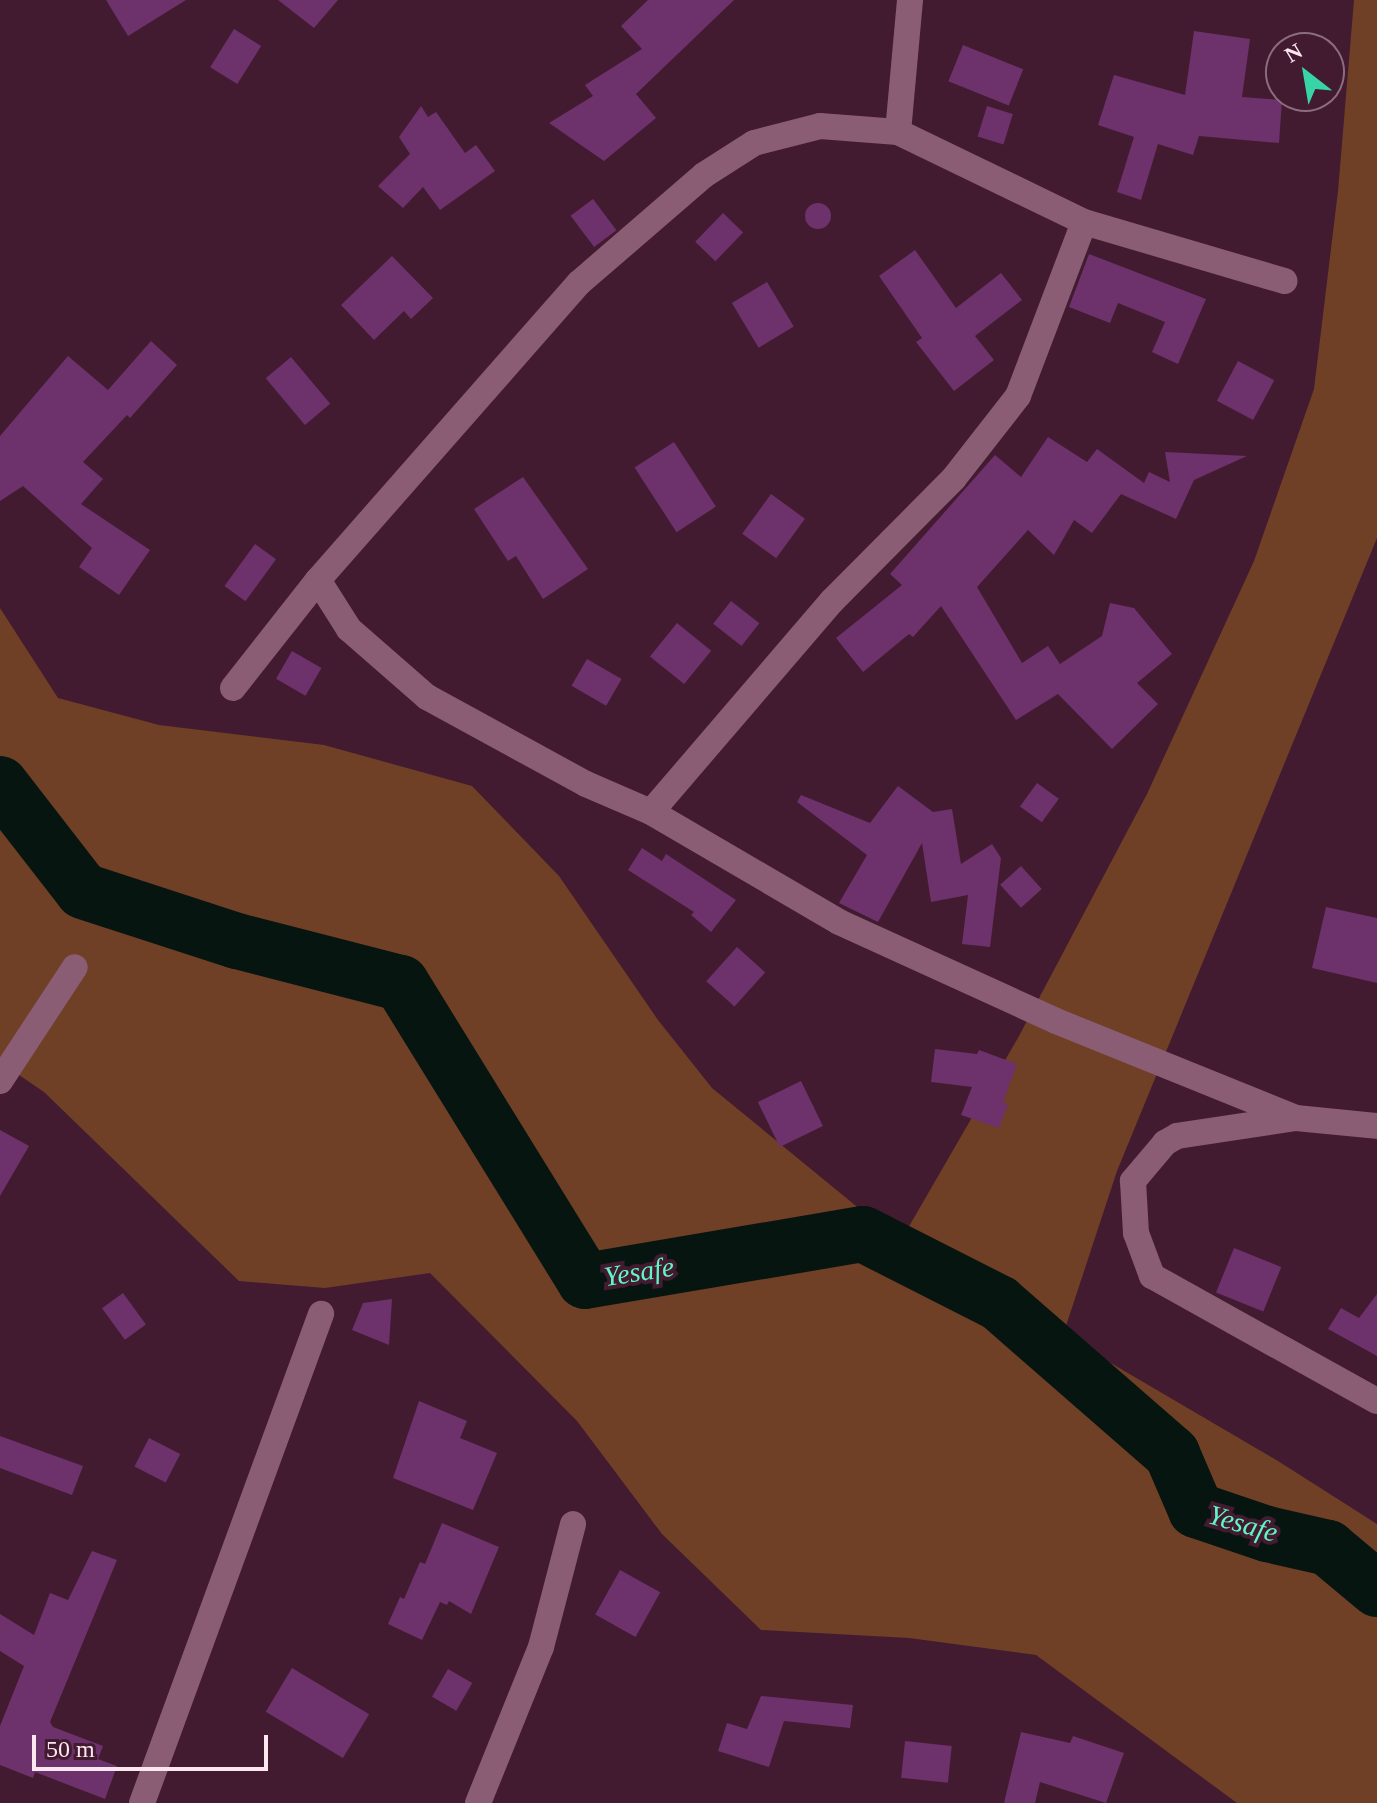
<!DOCTYPE html>
<style>
body{margin:0}
#map{position:relative;width:1377px;height:1803px;overflow:hidden;background:#421b31;font-family:Georgia,serif}
div>[style]{position:absolute}
[style*='--x']{left:calc(var(--x)*1px);top:calc(var(--y)*1px);width:calc(var(--w)*1px);rotate:calc(var(--a)*1deg)}
.green>*{inset:0;background:#6f3f26}
.river>*{height:56px;margin:-28px;padding:0 28px;transform-origin:28px;border-radius:28px;background:#071510}
.building>*{inset:0;background:#6d316c;transform-origin:0 0}
.round{border-radius:50%}
.street>*{height:26px;margin:-13px;padding:0 13px;transform-origin:13px;border-radius:13px;background:#8a5d74}
span{translate:-50% -50%;white-space:nowrap;text-align:center;line-height:1.15;-webkit-text-stroke:8px #421b31;paint-order:stroke}
.water-label{font-size:28px;color:#60f7c6;font-style:italic}
.north{position:absolute;left:1265px;top:32px;width:80px;height:80px;box-sizing:border-box;background:#421b31;border:2px solid #8c6d7d;border-radius:50%;rotate:329deg;font-size:22px;font-weight:700;line-height:32px;text-align:center;color:#fce7f0}
.north::after{content:'';display:block;margin:auto;width:28px;height:36px;background:#38d4a6;clip-path:polygon(50% 0,100% 100%,50% 72%,0 100%)}
.scale{position:absolute;left:32px;top:1735px;width:236px;height:36px;box-sizing:border-box;border:4px solid #fce7f0;border-top:0;padding-left:10px;font-size:24px;line-height:28px;white-space:nowrap;color:#fce7f0;-webkit-text-stroke:6px #421b31;paint-order:stroke}
</style>
<div id="map">
<div class="green">
<div style="clip-path:polygon(1354px 0,1377px 0,1377px 538px,1117px 1171px,1063px 1335px,1278px 1461px,1377px 1524px,1377px 1803px,1237px 1803px,1036px 1655px,909px 1638px,761px 1630px,662px 1534px,577px 1421px,430px 1273px,325px 1288px,239px 1281px,44px 1092px,0 1062px,0 608px,58px 698px,159px 725px,324px 745px,472px 786px,559px 876px,658px 1020px,712px 1088px,900px 1242px,1019px 1036px,1147px 794px,1254px 561px,1314px 389px,1338px 191px)"></div>
</div>
<div class="river">
<div style="--x:0;--y:784;--w:135;--a:52.2"></div>
<div style="--x:83;--y:891;--w:162;--a:18"></div>
<div style="--x:237;--y:941;--w:169;--a:14.4"></div>
<div style="--x:401;--y:983;--w:350;--a:58.3"></div>
<div style="--x:585;--y:1281;--w:282;--a:-9.6"></div>
<div style="--x:863;--y:1234;--w:153;--a:26.9"></div>
<div style="--x:999;--y:1303;--w:230;--a:41.1"></div>
<div style="--x:1172;--y:1454;--w:61;--a:66.8"></div>
<div style="--x:1196;--y:1510;--w:75;--a:18.7"></div>
<div style="--x:1267;--y:1534;--w:63;--a:12.9"></div>
<div style="--x:1328;--y:1548;--w:64;--a:39.9"></div>
</div>
<div class="building">
<div style="clip-path:polygon(106px 0,186px 0,128px 36px)"></div>
<div style="clip-path:polygon(278px 0,338px 0,314px 28px)"></div>
<div style="clip-path:polygon(648px 0,734px 0,636px 94px,656px 118px,604px 161px,549px 123px,593px 96px,585px 85px,642px 49px,621px 26px)"></div>
<div style="left:234px;top:29px;width:32px;height:45px;rotate:32deg"></div>
<div style="clip-path:polygon(1194px 31px,1250px 39px,1242px 97px,1282px 100px,1279px 143px,1199px 136px,1193px 155px,1158px 144px,1141px 200px,1117px 192px,1134px 137px,1098px 125px,1114px 75px,1185px 95px)"></div>
<div style="left:963px;top:45px;width:65px;height:39px;rotate:22deg"></div>
<div style="clip-path:polygon(421px 106px,428px 117px,436px 112px,465px 153px,476px 145px,495px 171px,440px 210px,423px 187px,403px 208px,378px 186px,410px 154px,399px 137px)"></div>
<div style="left:987px;top:106px;width:27px;height:32px;rotate:17deg"></div>
<div style="left:593px;top:199px;width:39px;height:28px;rotate:53deg"></div>
<div class="round" style="left:805px;top:203px;width:26px;height:26px"></div>
<div style="left:723px;top:213px;width:28px;height:40px;rotate:44deg"></div>
<div style="clip-path:polygon(915px 250px,956px 308px,1001px 273px,1022px 300px,975px 336px,994px 360px,954px 391px,916px 342px,922px 338px,879px 276px)"></div>
<div style="clip-path:polygon(1089px 254px,1206px 299px,1178px 364px,1152px 352px,1165px 322px,1118px 303px,1110px 323px,1069px 307px)"></div>
<div style="clip-path:polygon(392px 256px,433px 298px,411px 319px,404px 311px,374px 340px,341px 305px)"></div>
<div style="left:767px;top:282px;width:52px;height:41px;rotate:59deg"></div>
<div style="clip-path:polygon(151px 341px,177px 365px,130px 418px,127px 415px,83px 462px,103px 479px,81px 504px,150px 550px,119px 595px,79px 567px,92px 548px,23px 486px,0 501px,0 436px,68px 356px,108px 390px)"></div>
<div style="left:291px;top:357px;width:61px;height:33px;rotate:50deg"></div>
<div style="left:1238px;top:361px;width:41px;height:45px;rotate:28deg"></div>
<div style="clip-path:polygon(1048px 437px,1087px 462px,1097px 449px,1144px 483px,1149px 472px,1170px 482px,1165px 452px,1247px 456px,1194px 480px,1176px 519px,1121px 494px,1092px 533px,1074px 520px,1054px 555px,1028px 530px,977px 587px,1022px 663px,1048px 646px,1060px 664px,1102px 636px,1110px 603px,1134px 608px,1172px 654px,1137px 683px,1158px 704px,1112px 749px,1058px 694px,1016px 720px,941px 606px,913px 637px,909px 634px,863px 672px,836px 638px,902px 585px,890px 574px,995px 455px,1021px 477px)"></div>
<div style="left:674px;top:442px;width:77px;height:47px;rotate:57deg"></div>
<div style="clip-path:polygon(523px 477px,588px 569px,543px 599px,516px 556px,508px 561px,474px 509px)"></div>
<div style="left:771px;top:494px;width:42px;height:49px;rotate:36deg"></div>
<div style="left:255px;top:544px;width:26px;height:52px;rotate:36deg"></div>
<div style="left:731px;top:601px;width:36px;height:29px;rotate:38deg"></div>
<div style="left:677px;top:623px;width:44px;height:43px;rotate:39deg"></div>
<div style="left:292px;top:651px;width:34px;height:32px;rotate:30deg"></div>
<div style="left:587px;top:659px;width:40px;height:31px;rotate:30deg"></div>
<div style="left:1037px;top:783px;width:27px;height:29px;rotate:36deg"></div>
<div style="clip-path:polygon(898px 786px,933px 812px,952px 809px,961px 864px,992px 844px,1001px 858px,990px 947px,962px 944px,968px 895px,931px 902px,922px 843px,878px 922px,839px 903px,867px 855px,797px 802px,801px 795px,870px 823px)"></div>
<div style="clip-path:polygon(642px 848px,662px 861px,666px 854px,736px 900px,711px 932px,691px 915px,694px 912px,628px 870px)"></div>
<div style="left:1021px;top:866px;width:31px;height:28px;rotate:48deg"></div>
<div style="clip-path:polygon(1326px 907px,1377px 918px,1377px 983px,1312px 968px)"></div>
<div style="left:737px;top:947px;width:38px;height:46px;rotate:42deg"></div>
<div style="clip-path:polygon(935px 1049px,977px 1054px,979px 1050px,1017px 1064px,1003px 1102px,1008px 1104px,999px 1128px,961px 1115px,972px 1087px,931px 1082px)"></div>
<div style="left:801px;top:1081px;width:50px;height:48px;rotate:64deg"></div>
<div style="clip-path:polygon(0 1130px,29px 1146px,0 1196px)"></div>
<div style="left:1234px;top:1248px;width:51px;height:48px;rotate:22deg"></div>
<div style="left:123px;top:1293px;width:39px;height:26px;rotate:54deg"></div>
<div style="clip-path:polygon(1377px 1294px,1377px 1356px,1328px 1329px,1341px 1308px,1359px 1318px)"></div>
<div style="clip-path:polygon(392px 1299px,389px 1345px,352px 1330px,363px 1303px)"></div>
<div style="clip-path:polygon(419px 1401px,467px 1421px,460px 1438px,497px 1453px,473px 1510px,393px 1478px)"></div>
<div style="clip-path:polygon(0 1436px,83px 1466px,72px 1495px,0 1468px)"></div>
<div style="left:149px;top:1438px;width:35px;height:32px;rotate:27deg"></div>
<div style="clip-path:polygon(442px 1523px,499px 1547px,471px 1614px,449px 1601px,447px 1605px,440px 1602px,422px 1640px,388px 1624px,400px 1597px,404px 1599px,420px 1562px,425px 1564px)"></div>
<div style="clip-path:polygon(92px 1551px,117px 1560px,50px 1722px,53px 1727px,103px 1746px,98px 1759px,117px 1766px,105px 1799px,35px 1772px,33px 1778px,0 1765px,0 1726px,24px 1666px,0 1651px,0 1614px,34px 1635px,50px 1593px,68px 1600px)"></div>
<div style="left:620px;top:1570px;width:46px;height:51px;rotate:29deg"></div>
<div style="left:292px;top:1668px;width:90px;height:51px;rotate:31deg"></div>
<div style="left:448px;top:1669px;width:28px;height:32px;rotate:30deg"></div>
<div style="clip-path:polygon(761px 1696px,853px 1705px,850px 1728px,784px 1721px,769px 1767px,718px 1751px,727px 1723px,747px 1729px)"></div>
<div style="clip-path:polygon(1021px 1732px,1070px 1743px,1073px 1736px,1124px 1753px,1106px 1803px,1040px 1782px,1035px 1803px,1004px 1803px)"></div>
<div style="left:905px;top:1741px;width:47px;height:37px;rotate:6deg"></div>
</div>
<div class="street">
<div style="--x:898;--y:132;--w:133;--a:-84.8"></div>
<div style="--x:318;--y:580;--w:58;--a:57.7"></div>
<div style="--x:349;--y:629;--w:103;--a:41.1"></div>
<div style="--x:427;--y:697;--w:181;--a:28.7"></div>
<div style="--x:586;--y:784;--w:71;--a:23.3"></div>
<div style="--x:651;--y:812;--w:218;--a:30.3"></div>
<div style="--x:839;--y:922;--w:239;--a:24.5"></div>
<div style="--x:1056;--y:1021;--w:259;--a:22"></div>
<div style="--x:1296;--y:1118;--w:81;--a:5.6"></div>
<div style="--x:233;--y:688;--w:137;--a:-51.8"></div>
<div style="--x:318;--y:580;--w:395;--a:-48.7"></div>
<div style="--x:579;--y:283;--w:165;--a:-40.8"></div>
<div style="--x:704;--y:175;--w:59;--a:-32.6"></div>
<div style="--x:754;--y:143;--w:68;--a:-14.4"></div>
<div style="--x:820;--y:126;--w:78;--a:4.4"></div>
<div style="--x:898;--y:132;--w:207;--a:25.8"></div>
<div style="--x:1084;--y:222;--w:209;--a:16.4"></div>
<div style="--x:651;--y:812;--w:278;--a:-49.4"></div>
<div style="--x:832;--y:601;--w:173;--a:-45.2"></div>
<div style="--x:954;--y:478;--w:104;--a:-52"></div>
<div style="--x:1018;--y:396;--w:186;--a:-69.2"></div>
<div style="--x:0;--y:1081;--w:136;--a:-56.7"></div>
<div style="--x:1296;--y:1118;--w:120;--a:171.4"></div>
<div style="--x:1177;--y:1136;--w:14;--a:150"></div>
<div style="--x:1165;--y:1143;--w:50;--a:130.1"></div>
<div style="--x:1133;--y:1181;--w:52;--a:86.7"></div>
<div style="--x:1136;--y:1233;--w:46;--a:69.6"></div>
<div style="--x:1152;--y:1276;--w:257;--a:29.1"></div>
<div style="--x:142;--y:1803;--w:521;--a:-69.89"></div>
<div style="--x:478;--y:1803;--w:168;--a:-68"></div>
<div style="--x:541;--y:1647;--w:127;--a:-75.4"></div>
</div>
<div class="water-label">
<span style="left:639px;top:1272px;rotate:-9deg">Yesafe</span>
<span style="left:1243px;top:1524px;rotate:16deg">Yesafe</span>
</div>
<div class="north">N</div>
<div class="scale">50 m</div>
</div>
